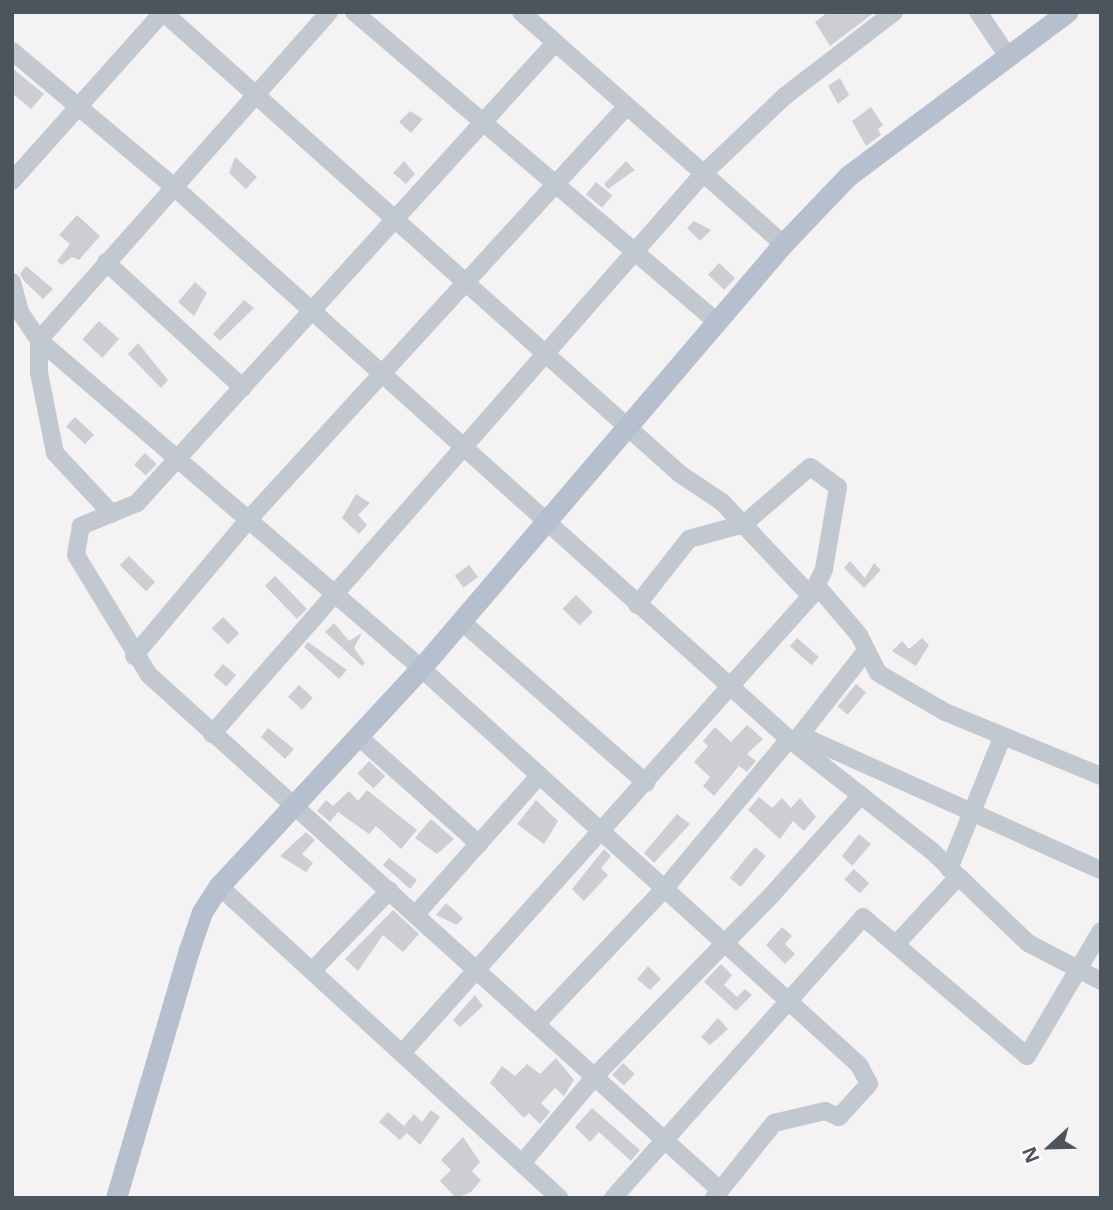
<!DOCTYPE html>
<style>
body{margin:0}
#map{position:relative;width:1113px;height:1210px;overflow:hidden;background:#f4f2f2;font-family:"Noto Sans",sans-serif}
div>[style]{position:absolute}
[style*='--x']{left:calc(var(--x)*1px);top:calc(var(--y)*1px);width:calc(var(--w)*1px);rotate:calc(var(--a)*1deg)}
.building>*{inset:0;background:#cdced4;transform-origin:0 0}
.minor>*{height:18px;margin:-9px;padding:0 9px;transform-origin:9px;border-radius:9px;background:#c2c8cf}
.major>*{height:21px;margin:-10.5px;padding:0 10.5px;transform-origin:10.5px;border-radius:10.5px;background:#b5bfcd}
span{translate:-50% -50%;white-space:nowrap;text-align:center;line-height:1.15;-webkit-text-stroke:7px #fff;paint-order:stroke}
.frame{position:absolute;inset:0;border:14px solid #4c545d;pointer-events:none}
.north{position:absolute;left:1015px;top:1112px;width:70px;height:70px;-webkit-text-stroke:5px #fff;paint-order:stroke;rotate:248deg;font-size:19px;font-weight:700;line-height:28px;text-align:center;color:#4c545d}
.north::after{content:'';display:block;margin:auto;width:24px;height:32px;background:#4c545d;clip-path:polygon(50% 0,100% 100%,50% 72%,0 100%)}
</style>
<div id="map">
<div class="building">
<div style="clip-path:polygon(828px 12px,875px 12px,830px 46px,815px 22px)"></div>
<div style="clip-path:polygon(12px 68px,44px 94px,31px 109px,12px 93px)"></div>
<div style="clip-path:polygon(840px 78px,849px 95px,838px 104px,828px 86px)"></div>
<div style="clip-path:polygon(871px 107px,883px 125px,878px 129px,881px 135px,866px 146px,852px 121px)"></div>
<div style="clip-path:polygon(410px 111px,423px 119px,411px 133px,399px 122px)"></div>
<div style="clip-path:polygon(235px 157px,257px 177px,246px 189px,229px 173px)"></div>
<div style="clip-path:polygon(404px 161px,415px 174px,406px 184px,393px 173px)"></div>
<div style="clip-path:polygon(626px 161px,635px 170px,608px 189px,604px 184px)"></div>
<div style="left:596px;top:182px;width:21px;height:16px;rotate:39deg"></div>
<div style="clip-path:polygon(77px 215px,100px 236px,79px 260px,72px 257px,62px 265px,57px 261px,70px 244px,59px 235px)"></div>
<div style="clip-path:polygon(694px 221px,711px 230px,700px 241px,687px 228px)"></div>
<div style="left:719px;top:263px;width:22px;height:16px;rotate:43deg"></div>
<div style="clip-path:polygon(26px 266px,53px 289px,43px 299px,24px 281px,20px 274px)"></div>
<div style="clip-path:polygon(195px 282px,207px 293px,194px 316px,178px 302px)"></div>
<div style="clip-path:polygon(244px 300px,254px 308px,220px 341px,213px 334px)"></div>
<div style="left:99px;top:321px;width:27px;height:25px;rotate:42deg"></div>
<div style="clip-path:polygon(138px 343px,168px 380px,161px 388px,128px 354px)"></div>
<div style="left:75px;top:417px;width:26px;height:13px;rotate:43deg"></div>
<div style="left:145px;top:453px;width:16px;height:16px;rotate:43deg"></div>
<div style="clip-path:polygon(356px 494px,370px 503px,358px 515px,367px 525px,359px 534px,342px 518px)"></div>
<div style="left:129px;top:556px;width:37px;height:13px;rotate:45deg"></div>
<div style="clip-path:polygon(850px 561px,865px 578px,874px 563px,881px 570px,864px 588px,844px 568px)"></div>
<div style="left:469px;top:565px;width:15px;height:18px;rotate:53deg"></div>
<div style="left:275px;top:576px;width:46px;height:14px;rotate:46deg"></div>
<div style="left:576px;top:595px;width:24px;height:19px;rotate:45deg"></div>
<div style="left:223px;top:617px;width:23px;height:16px;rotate:45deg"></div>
<div style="clip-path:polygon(334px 623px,349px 641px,362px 633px,354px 648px,365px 663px,362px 666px,325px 632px)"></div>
<div style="left:797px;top:638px;width:29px;height:11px;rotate:41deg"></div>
<div style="clip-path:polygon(922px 638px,929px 645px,916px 666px,892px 651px,902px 641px,909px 649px)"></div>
<div style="clip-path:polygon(308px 642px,347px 670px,339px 679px,304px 647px)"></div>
<div style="left:223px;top:664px;width:17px;height:15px;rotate:40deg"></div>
<div style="left:856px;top:684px;width:13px;height:29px;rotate:39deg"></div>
<div style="left:299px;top:685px;width:19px;height:16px;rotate:43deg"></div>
<div style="clip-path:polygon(747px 725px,763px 739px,747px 754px,756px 761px,747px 772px,739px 766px,714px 796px,703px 786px,710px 777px,694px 762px,708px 746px,703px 741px,715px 727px,731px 742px)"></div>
<div style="clip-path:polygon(268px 728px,294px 749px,285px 759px,261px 737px)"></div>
<div style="left:369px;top:761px;width:22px;height:17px;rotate:43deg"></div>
<div style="clip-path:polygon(367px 790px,417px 830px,401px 849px,376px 826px,369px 834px,338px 812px,330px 822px,317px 811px,326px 800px,333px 806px,349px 791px,358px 801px)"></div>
<div style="clip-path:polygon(759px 797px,772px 808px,782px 798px,791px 808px,800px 798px,816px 817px,804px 831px,793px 821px,780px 839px,748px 810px)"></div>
<div style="clip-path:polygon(536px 800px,558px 821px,544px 844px,517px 824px)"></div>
<div style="clip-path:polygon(677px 814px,690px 824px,654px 863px,644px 853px)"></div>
<div style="clip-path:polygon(431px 819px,454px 839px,437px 854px,415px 838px)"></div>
<div style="clip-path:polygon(306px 832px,315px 840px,302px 854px,313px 863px,306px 872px,280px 856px)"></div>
<div style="clip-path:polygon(859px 834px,871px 844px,852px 866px,842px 856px)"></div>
<div style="left:755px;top:847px;width:14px;height:40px;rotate:39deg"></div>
<div style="clip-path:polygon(604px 849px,611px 856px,601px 868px,608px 875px,584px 901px,572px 889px)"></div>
<div style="clip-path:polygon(389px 858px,417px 880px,410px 889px,383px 865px)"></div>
<div style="left:854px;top:869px;width:21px;height:14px;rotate:43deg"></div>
<div style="clip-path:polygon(446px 903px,463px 918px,457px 925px,436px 915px)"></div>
<div style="clip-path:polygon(393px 910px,419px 934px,403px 952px,383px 935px,358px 971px,345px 959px)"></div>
<div style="clip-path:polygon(782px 927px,792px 936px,785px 944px,795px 954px,785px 964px,766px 945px)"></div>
<div style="clip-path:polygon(721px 964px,732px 975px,724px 985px,737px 997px,745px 989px,752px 995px,736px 1011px,704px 982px)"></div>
<div style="clip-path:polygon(648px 966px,661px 979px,650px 990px,637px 979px)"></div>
<div style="clip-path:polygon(475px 995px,483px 1006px,460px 1027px,453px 1020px)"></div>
<div style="clip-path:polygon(718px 1018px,728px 1029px,710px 1045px,701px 1037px)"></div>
<div style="clip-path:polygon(556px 1058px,574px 1080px,564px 1096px,555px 1088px,541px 1103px,550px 1112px,540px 1124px,529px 1113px,524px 1118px,490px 1083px,502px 1066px,515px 1076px,527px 1064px,540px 1074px)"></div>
<div style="left:623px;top:1063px;width:16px;height:16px;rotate:43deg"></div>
<div style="clip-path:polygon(592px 1108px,640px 1150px,631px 1161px,599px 1132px,590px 1142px,575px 1127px)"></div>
<div style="clip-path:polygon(431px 1110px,440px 1117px,420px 1145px,407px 1133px,400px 1140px,379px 1122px,388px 1112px,404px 1126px,414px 1114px,422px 1122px)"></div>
<div style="clip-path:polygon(463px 1137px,480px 1162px,472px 1171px,481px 1180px,471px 1192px,456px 1198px,440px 1181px,451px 1170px,441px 1160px)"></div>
</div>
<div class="minor">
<div style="--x:163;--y:12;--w:693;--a:41.78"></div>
<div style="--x:680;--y:474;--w:50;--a:33.7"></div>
<div style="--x:722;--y:502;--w:129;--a:46.6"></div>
<div style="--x:354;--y:12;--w:476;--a:40.5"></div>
<div style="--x:521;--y:12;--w:350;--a:41.5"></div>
<div style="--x:978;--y:12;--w:52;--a:56"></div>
<div style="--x:555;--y:43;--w:622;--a:132.26"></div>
<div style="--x:137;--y:503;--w:61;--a:157.7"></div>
<div style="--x:81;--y:526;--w:29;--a:100"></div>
<div style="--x:76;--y:555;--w:140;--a:58.7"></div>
<div style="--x:149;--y:675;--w:769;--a:42.05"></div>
<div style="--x:12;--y:51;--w:210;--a:40"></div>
<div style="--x:173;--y:186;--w:828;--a:41.92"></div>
<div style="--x:789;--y:739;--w:183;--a:38.1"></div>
<div style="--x:933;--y:852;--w:132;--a:43.8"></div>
<div style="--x:1028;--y:943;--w:82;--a:27.5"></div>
<div style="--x:12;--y:181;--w:227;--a:-48.2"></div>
<div style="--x:106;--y:262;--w:186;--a:42.6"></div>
<div style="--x:12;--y:282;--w:31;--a:75"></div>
<div style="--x:20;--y:312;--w:34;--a:56"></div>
<div style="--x:39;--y:340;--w:503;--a:40.65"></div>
<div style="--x:421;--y:668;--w:591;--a:42.19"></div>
<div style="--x:859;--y:1065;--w:21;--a:62"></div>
<div style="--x:869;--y:1084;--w:45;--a:132.3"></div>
<div style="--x:839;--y:1117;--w:15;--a:-157"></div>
<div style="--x:825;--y:1111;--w:52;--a:166.8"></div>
<div style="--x:774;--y:1123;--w:96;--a:128.7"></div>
<div style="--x:112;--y:514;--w:83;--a:-133.1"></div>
<div style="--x:55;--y:453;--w:82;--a:-101.3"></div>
<div style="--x:39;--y:373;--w:33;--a:-90"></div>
<div style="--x:39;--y:340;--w:438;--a:-48.5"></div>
<div style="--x:818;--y:587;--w:63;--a:49.5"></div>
<div style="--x:859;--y:635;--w:42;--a:63.4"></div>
<div style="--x:878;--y:673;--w:78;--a:30.2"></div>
<div style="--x:945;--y:712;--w:169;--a:22.3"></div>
<div style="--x:461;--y:621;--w:246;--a:41.2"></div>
<div style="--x:134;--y:656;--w:179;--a:-50"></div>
<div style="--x:249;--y:519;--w:560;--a:-47.53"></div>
<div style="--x:212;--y:734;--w:745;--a:-48.76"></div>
<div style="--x:703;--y:174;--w:113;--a:-43.6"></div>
<div style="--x:785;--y:96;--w:138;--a:-37.6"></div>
<div style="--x:800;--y:735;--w:330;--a:24.2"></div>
<div style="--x:359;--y:737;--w:161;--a:41.7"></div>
<div style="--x:794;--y:743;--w:117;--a:-52"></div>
<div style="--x:949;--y:869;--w:141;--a:-68"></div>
<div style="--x:219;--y:886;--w:462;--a:42.5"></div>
<div style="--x:416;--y:914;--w:186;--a:-48.3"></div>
<div style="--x:897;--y:943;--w:88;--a:-47.3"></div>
<div style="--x:312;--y:971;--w:112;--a:-46.1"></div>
<div style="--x:538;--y:1022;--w:185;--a:-46.5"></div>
<div style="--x:665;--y:888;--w:194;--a:-50.2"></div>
<div style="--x:402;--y:1053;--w:613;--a:-48.17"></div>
<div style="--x:811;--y:596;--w:30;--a:-64"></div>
<div style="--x:824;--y:569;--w:83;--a:-80.3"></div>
<div style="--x:838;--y:487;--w:34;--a:-144"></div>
<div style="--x:810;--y:467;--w:87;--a:139.2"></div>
<div style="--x:744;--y:524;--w:57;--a:164.7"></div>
<div style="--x:689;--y:539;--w:84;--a:128.2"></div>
<div style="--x:523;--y:1162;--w:114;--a:-50"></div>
<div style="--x:596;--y:1075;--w:248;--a:-45.7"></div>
<div style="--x:769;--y:898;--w:138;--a:-48.2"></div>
<div style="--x:613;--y:1198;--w:376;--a:-48.3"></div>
<div style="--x:863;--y:917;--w:215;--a:40.3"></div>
<div style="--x:1027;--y:1056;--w:145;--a:-59.4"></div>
</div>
<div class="major">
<div style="--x:116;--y:1198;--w:259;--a:-73.6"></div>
<div style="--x:189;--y:950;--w:40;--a:-71.1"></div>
<div style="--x:202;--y:912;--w:31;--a:-57"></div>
<div style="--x:219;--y:886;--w:297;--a:-47.2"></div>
<div style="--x:421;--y:668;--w:558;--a:-49.51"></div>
<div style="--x:783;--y:244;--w:94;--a:-46.3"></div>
<div style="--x:848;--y:176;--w:274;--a:-36.8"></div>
</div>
<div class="frame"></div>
<div class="north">N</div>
</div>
